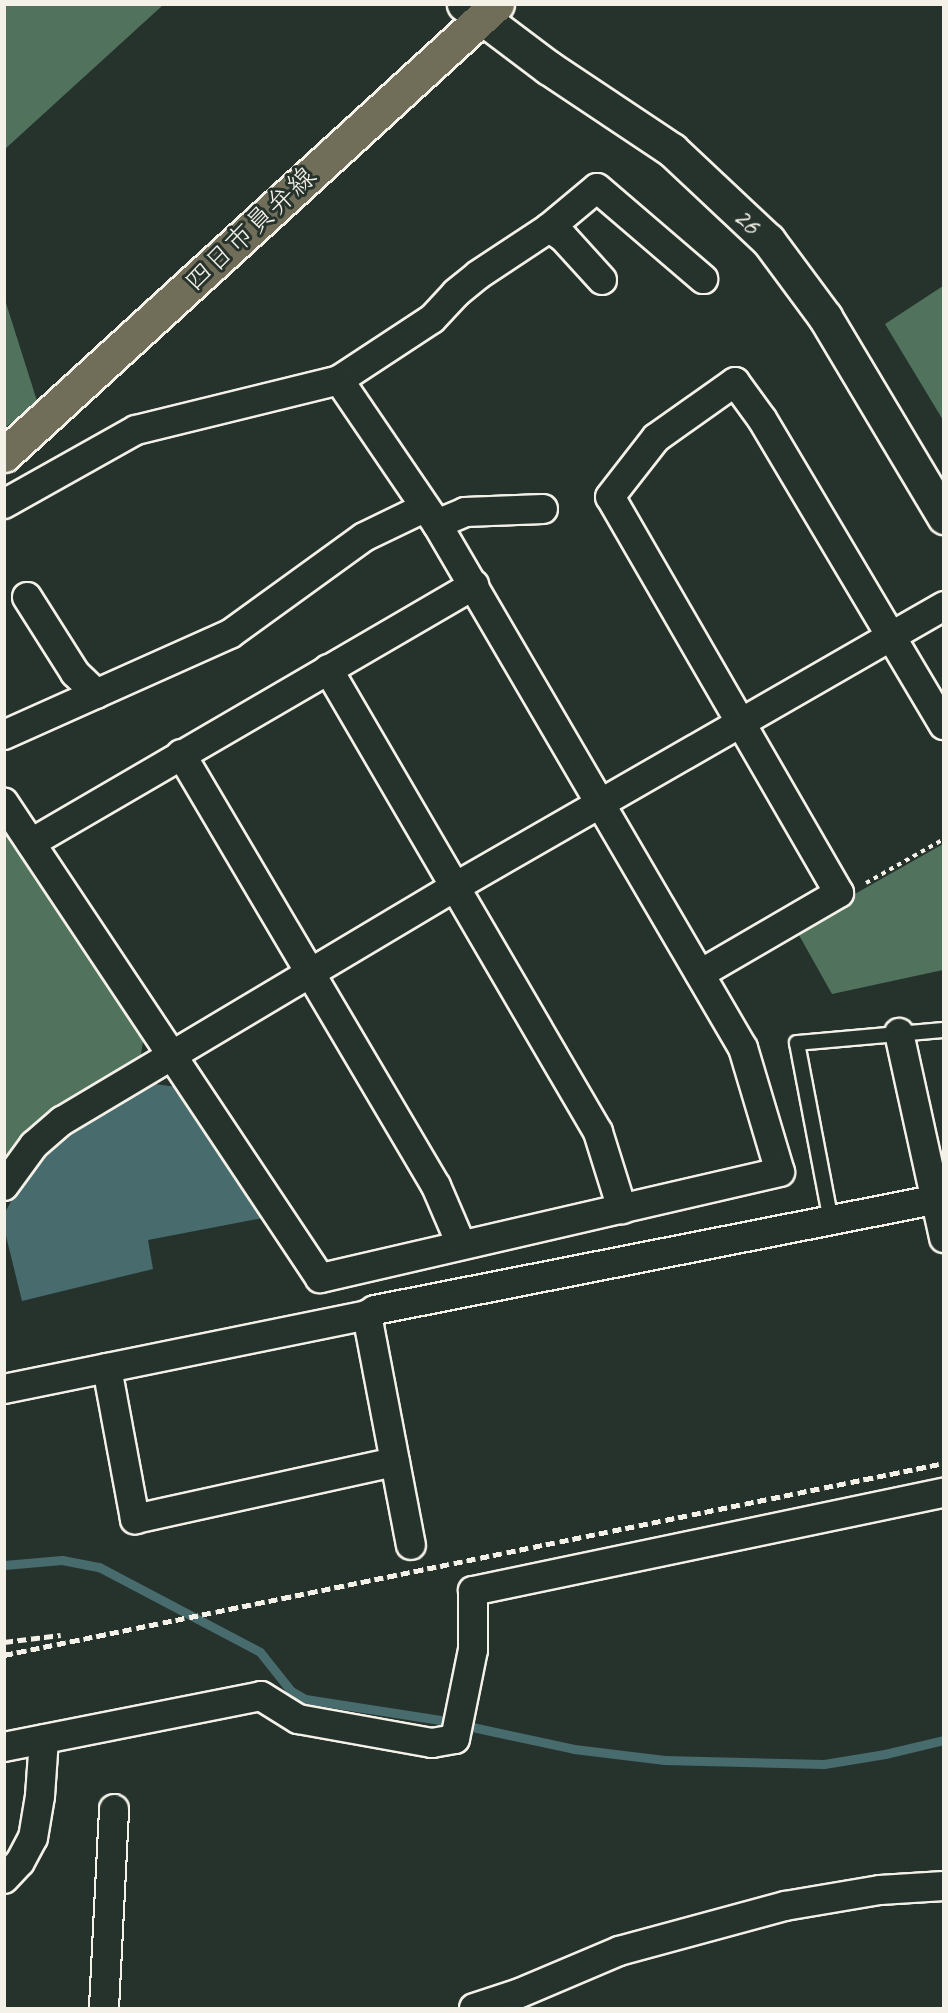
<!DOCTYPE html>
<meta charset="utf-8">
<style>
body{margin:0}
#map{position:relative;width:948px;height:2013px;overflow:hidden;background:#26332d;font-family:Caveat,"Klee One",sans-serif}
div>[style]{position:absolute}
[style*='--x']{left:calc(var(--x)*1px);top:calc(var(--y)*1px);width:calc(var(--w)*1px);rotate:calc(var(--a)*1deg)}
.green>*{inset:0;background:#51735e}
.water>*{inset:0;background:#486b6e}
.stream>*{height:9px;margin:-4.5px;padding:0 4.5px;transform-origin:4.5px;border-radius:4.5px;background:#486b6e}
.path>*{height:4px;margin-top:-2px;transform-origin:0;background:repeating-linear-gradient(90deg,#f4f1e8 0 4.5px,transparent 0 9px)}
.roads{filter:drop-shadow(2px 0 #f4f1e8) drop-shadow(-2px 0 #f4f1e8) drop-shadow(0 2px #f4f1e8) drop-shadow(0 -2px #f4f1e8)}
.service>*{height:14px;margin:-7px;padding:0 7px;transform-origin:7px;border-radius:7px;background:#26332d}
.minor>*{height:28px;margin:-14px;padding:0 14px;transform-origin:14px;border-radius:14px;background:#26332d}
.tertiary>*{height:33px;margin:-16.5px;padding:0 16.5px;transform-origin:16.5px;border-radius:16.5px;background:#26332d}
.primary>*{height:33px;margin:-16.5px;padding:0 16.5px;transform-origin:16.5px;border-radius:16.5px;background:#706e59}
.rail>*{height:4.5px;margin-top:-2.25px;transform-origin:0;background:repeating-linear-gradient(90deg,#f4f1e8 0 9px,transparent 0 13.5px)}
span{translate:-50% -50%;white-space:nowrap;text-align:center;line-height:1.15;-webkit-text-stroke:6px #26332d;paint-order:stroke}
.street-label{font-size:28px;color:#f4f1e8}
.frame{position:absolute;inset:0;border:6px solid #f4f1e8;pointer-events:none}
</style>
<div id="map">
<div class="green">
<div style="clip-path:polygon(5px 4px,163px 4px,163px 5px,5px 149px)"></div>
<div style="clip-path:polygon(943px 286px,943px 420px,885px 324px)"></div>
<div style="clip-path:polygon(5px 300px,37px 401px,5px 428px,4px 428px)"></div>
<div style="clip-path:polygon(5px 827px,144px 1035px,140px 1061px,48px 1114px,16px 1143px,5px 1159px)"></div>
<div style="clip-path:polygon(943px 844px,943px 970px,832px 994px,795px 928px)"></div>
</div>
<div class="water">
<div style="clip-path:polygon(155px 1084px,177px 1087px,263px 1218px,148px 1240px,153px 1269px,22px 1301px,5px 1232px,5px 1212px,25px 1178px,68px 1135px)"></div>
</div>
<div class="stream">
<div style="--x:4;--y:1565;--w:58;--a:-4.9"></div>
<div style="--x:62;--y:1560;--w:38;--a:11"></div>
<div style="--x:99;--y:1567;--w:182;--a:27.8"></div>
<div style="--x:260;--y:1652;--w:50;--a:51.5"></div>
<div style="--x:291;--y:1691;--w:16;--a:30"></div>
<div style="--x:305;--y:1699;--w:137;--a:8.8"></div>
<div style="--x:440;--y:1720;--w:137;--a:12.2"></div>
<div style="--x:574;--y:1749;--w:91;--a:7"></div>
<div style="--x:664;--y:1760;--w:160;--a:1.4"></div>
<div style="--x:824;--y:1764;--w:62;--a:-9.3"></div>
<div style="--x:885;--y:1754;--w:61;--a:-13.3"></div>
</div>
<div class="path">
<div style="--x:866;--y:883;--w:90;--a:-29.4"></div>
</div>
<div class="roads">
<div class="service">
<div style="--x:831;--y:1221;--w:181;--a:-100.8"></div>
<div style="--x:797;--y:1043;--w:148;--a:-5.1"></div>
</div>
<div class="minor">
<div style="--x:549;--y:228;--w:17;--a:33"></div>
<div style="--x:563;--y:237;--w:58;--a:47.8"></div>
<div style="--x:339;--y:380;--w:111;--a:-33.3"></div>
<div style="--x:432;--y:319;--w:35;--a:-47"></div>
<div style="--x:456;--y:293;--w:28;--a:-39"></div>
<div style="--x:478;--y:275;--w:85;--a:-33.5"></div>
<div style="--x:549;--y:228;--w:62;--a:-39.8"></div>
<div style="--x:597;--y:188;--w:140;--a:40.6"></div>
<div style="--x:4;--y:504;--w:151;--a:-29.3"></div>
<div style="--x:136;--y:430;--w:209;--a:-13.8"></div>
<div style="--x:339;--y:380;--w:174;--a:55.8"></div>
<div style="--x:437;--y:524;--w:607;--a:59.72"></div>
<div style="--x:743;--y:1048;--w:129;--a:73.4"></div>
<div style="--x:780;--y:1172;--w:472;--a:167"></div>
<div style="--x:320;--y:1278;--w:571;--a:-123.63"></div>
<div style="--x:437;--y:524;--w:30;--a:-23"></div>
<div style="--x:465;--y:512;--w:78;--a:-2.2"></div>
<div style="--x:27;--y:597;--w:90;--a:57.7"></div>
<div style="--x:75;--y:673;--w:30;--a:44"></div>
<div style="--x:328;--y:669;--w:536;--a:59.75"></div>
<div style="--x:598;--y:1132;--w:81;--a:72.7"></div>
<div style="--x:4;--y:735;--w:248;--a:-24.1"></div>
<div style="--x:230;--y:634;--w:165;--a:-35.9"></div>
<div style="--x:364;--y:537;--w:67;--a:-25.8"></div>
<div style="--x:181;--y:754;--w:502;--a:59.45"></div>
<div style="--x:436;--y:1186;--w:63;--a:66.7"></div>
<div style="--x:31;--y:843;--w:513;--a:-30.22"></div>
<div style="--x:700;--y:974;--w:161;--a:-30.2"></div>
<div style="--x:839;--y:893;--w:457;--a:-120"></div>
<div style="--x:610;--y:497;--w:75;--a:-52.1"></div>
<div style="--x:656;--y:438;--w:97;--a:-35.3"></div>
<div style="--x:735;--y:382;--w:46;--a:53.9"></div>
<div style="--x:762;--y:419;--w:356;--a:59.3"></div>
<div style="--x:899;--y:1033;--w:210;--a:77.6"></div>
<div style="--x:4;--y:1186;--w:51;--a:-53.8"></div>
<div style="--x:34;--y:1145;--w:37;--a:-41"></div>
<div style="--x:62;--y:1121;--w:457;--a:-30.8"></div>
<div style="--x:455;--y:887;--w:564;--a:-29.88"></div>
<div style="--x:367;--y:1315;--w:234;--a:79.2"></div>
<div style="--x:107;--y:1368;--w:154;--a:79.5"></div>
<div style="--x:135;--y:1519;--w:266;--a:-12.4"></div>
<div style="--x:4;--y:1389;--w:370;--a:-11.5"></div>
<div style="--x:367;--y:1315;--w:9;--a:-32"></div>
<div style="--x:375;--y:1310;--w:580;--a:-11.14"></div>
<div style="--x:4;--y:1747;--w:262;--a:-11.2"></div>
<div style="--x:261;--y:1696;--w:44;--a:31.9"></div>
<div style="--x:298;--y:1719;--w:136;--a:10.2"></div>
<div style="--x:432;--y:1743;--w:23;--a:-10"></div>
<div style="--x:455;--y:1739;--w:91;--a:-78.6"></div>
<div style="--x:473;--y:1650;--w:59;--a:-90"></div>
<div style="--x:473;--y:1591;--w:481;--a:-11.8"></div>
<div style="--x:4;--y:1879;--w:23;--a:-47"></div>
<div style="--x:20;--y:1862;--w:27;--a:-62"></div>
<div style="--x:33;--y:1838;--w:43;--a:-80.5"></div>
<div style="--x:40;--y:1796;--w:57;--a:-86"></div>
<div style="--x:104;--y:2008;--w:199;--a:-87.1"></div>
<div style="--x:474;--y:2008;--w:48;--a:-18.1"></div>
<div style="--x:520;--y:1993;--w:108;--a:-23"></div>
<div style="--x:619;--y:1951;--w:172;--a:-15.2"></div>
<div style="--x:785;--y:1906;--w:96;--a:-9.6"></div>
<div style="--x:880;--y:1890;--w:64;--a:-3.6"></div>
</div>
<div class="tertiary">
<div style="--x:464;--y:4;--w:106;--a:37"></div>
<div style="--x:549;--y:68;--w:148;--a:33.7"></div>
<div style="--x:672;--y:150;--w:132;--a:43.2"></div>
<div style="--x:768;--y:240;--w:96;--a:53.5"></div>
<div style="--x:825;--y:317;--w:233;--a:59.2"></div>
</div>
<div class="primary">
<div style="--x:4;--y:455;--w:668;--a:-42.45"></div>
</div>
</div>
<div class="rail">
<div style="--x:4;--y:1642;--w:57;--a:-7"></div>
<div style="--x:4;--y:1655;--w:959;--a:-11.54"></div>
</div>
<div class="street-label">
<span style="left:747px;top:221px;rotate:44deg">26</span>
<span style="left:250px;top:229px;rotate:-43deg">四日市員弁線</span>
</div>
<div class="frame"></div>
</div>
